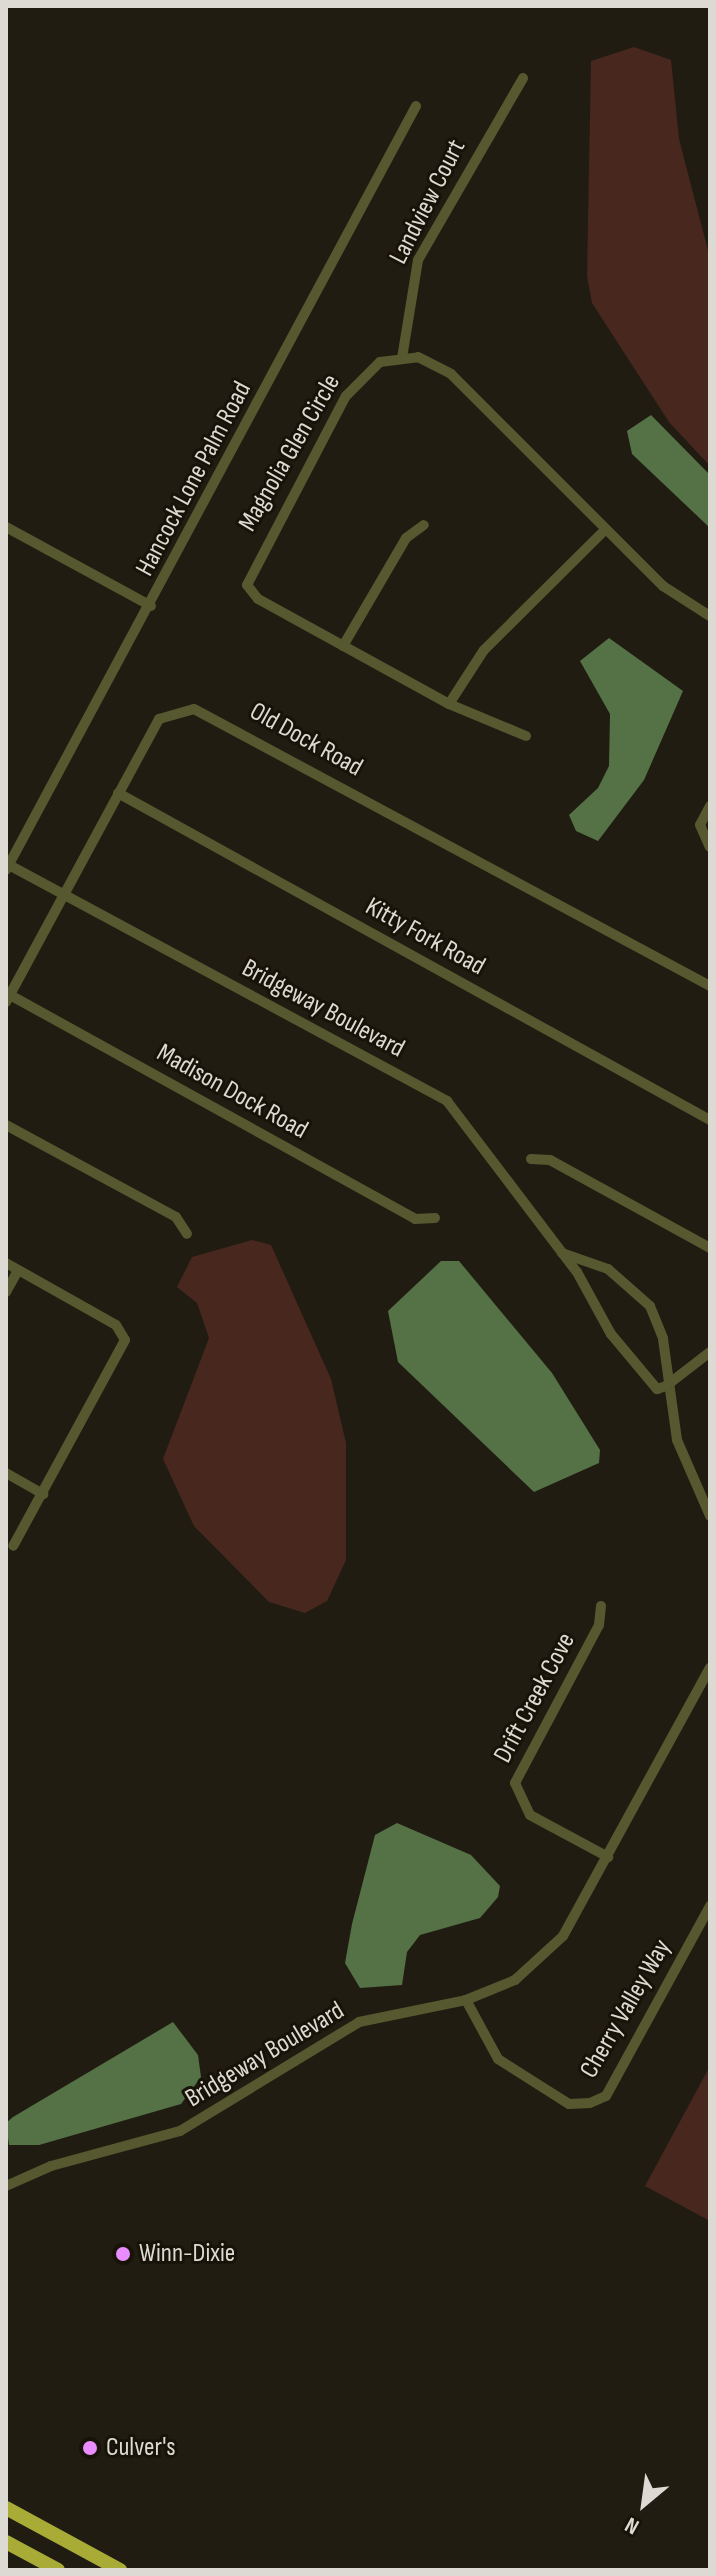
<!DOCTYPE html>
<style>
body{margin:0}
#map{position:relative;width:716px;height:2576px;overflow:hidden;background:#211c11;font-family:"Sofia Sans Condensed",sans-serif}
div>[style]{position:absolute}
[style*='--x']{left:calc(var(--x)*1px);top:calc(var(--y)*1px);width:calc(var(--w)*1px);rotate:calc(var(--a)*1deg)}
.green>*{inset:0;background:#48271e}
.water>*{inset:0;background:#547246}
.minor>*{height:10px;margin:-5px;padding:0 5px;transform-origin:5px;border-radius:5px;background:#56582f}
.highway>*{height:14px;margin:-7px;padding:0 7px;transform-origin:7px;border-radius:7px;background:#a8ab36}
.dots>*{width:22px;height:22px;translate:-50% -50%;box-sizing:border-box;border:4px solid #181308;border-radius:50%}
span{translate:-50% -50%;white-space:nowrap;text-align:center;line-height:1.15;-webkit-text-stroke:6px #181308;paint-order:stroke}
.street-label{font-size:26px;color:#dddad3}
.poi-label{font-size:26px;color:#dddad3}
.left{translate:0 -50%;text-align:left}
.frame{position:absolute;inset:0;border:8px solid #dddad3;pointer-events:none}
.north{position:absolute;left:604px;top:2464px;width:80px;height:80px;-webkit-text-stroke:6px #181308;paint-order:stroke;rotate:209deg;font-size:22px;font-weight:700;line-height:32px;text-align:center;color:#dddad3}
.north::after{content:'';display:block;margin:auto;width:28px;height:36px;background:#dddad3;clip-path:polygon(50% 0,100% 100%,50% 72%,0 100%)}
</style>
<div id="map">
<div class="green">
<div style="clip-path:polygon(634px 47px,671px 60px,679px 139px,710px 258px,710px 466px,669px 422px,592px 303px,587px 276px,591px 61px)"></div>
<div style="clip-path:polygon(252px 1240px,271px 1245px,331px 1379px,346px 1443px,346px 1560px,327px 1601px,305px 1613px,269px 1602px,194px 1526px,163px 1459px,209px 1338px,197px 1303px,177px 1287px,192px 1257px)"></div>
<div style="clip-path:polygon(710px 2066px,710px 2221px,645px 2186px)"></div>
</div>
<div class="water">
<div style="clip-path:polygon(651px 415px,710px 475px,710px 528px,632px 454px,627px 431px)"></div>
<div style="clip-path:polygon(609px 638px,683px 691px,644px 780px,598px 841px,576px 831px,569px 815px,598px 788px,609px 766px,610px 714px,580px 661px)"></div>
<div style="clip-path:polygon(441px 1261px,459px 1261px,552px 1373px,600px 1450px,599px 1463px,534px 1492px,398px 1362px,388px 1311px)"></div>
<div style="clip-path:polygon(397px 1823px,471px 1855px,500px 1886px,498px 1897px,480px 1918px,420px 1935px,407px 1952px,402px 1985px,360px 1988px,345px 1963px,352px 1924px,375px 1835px)"></div>
<div style="clip-path:polygon(173px 2022px,198px 2055px,201px 2077px,181px 2104px,39px 2145px,9px 2145px,6px 2123px,13px 2117px)"></div>
</div>
<div class="minor">
<div style="--x:402;--y:358;--w:99;--a:-80.7"></div>
<div style="--x:418;--y:260;--w:210;--a:-60"></div>
<div style="--x:6;--y:527;--w:165;--a:28.6"></div>
<div style="--x:343;--y:646;--w:125;--a:-59.7"></div>
<div style="--x:406;--y:538;--w:22;--a:-36"></div>
<div style="--x:449;--y:704;--w:64;--a:-57.1"></div>
<div style="--x:484;--y:650;--w:170;--a:-44.8"></div>
<div style="--x:526;--y:736;--w:83;--a:-157.4"></div>
<div style="--x:449;--y:704;--w:218;--a:-151.2"></div>
<div style="--x:258;--y:599;--w:18;--a:-128"></div>
<div style="--x:247;--y:585;--w:213;--a:-62.4"></div>
<div style="--x:346;--y:396;--w:48;--a:-45"></div>
<div style="--x:380;--y:362;--w:38;--a:-7"></div>
<div style="--x:418;--y:357;--w:37;--a:27"></div>
<div style="--x:451;--y:374;--w:300;--a:45"></div>
<div style="--x:663;--y:586;--w:56;--a:32.6"></div>
<div style="--x:118;--y:793;--w:676;--a:28.91"></div>
<div style="--x:710;--y:806;--w:21;--a:118"></div>
<div style="--x:700;--y:825;--w:24;--a:66"></div>
<div style="--x:9;--y:865;--w:498;--a:28.3"></div>
<div style="--x:447;--y:1101;--w:215;--a:52.8"></div>
<div style="--x:577;--y:1272;--w:71;--a:61.3"></div>
<div style="--x:611;--y:1334;--w:72;--a:50.1"></div>
<div style="--x:657;--y:1389;--w:9;--a:-18"></div>
<div style="--x:6;--y:870;--w:867;--a:-61.78"></div>
<div style="--x:10;--y:995;--w:463;--a:28.9"></div>
<div style="--x:415;--y:1219;--w:20;--a:-3"></div>
<div style="--x:6;--y:1002;--w:322;--a:-61.6"></div>
<div style="--x:159;--y:719;--w:36;--a:-16"></div>
<div style="--x:194;--y:709;--w:586;--a:28.23"></div>
<div style="--x:6;--y:1125;--w:193;--a:28.4"></div>
<div style="--x:176;--y:1217;--w:20;--a:57"></div>
<div style="--x:531;--y:1159;--w:19;--a:3"></div>
<div style="--x:550;--y:1160;--w:183;--a:28.8"></div>
<div style="--x:562;--y:1253;--w:49;--a:19.2"></div>
<div style="--x:608;--y:1269;--w:56;--a:41.4"></div>
<div style="--x:650;--y:1306;--w:35;--a:68"></div>
<div style="--x:663;--y:1339;--w:102;--a:82.1"></div>
<div style="--x:677;--y:1440;--w:83;--a:66.5"></div>
<div style="--x:6;--y:1263;--w:126;--a:29.4"></div>
<div style="--x:116;--y:1325;--w:17;--a:59"></div>
<div style="--x:125;--y:1340;--w:234;--a:118.5"></div>
<div style="--x:6;--y:1292;--w:25;--a:-61"></div>
<div style="--x:666;--y:1386;--w:56;--a:-37.7"></div>
<div style="--x:6;--y:1473;--w:43;--a:29.6"></div>
<div style="--x:601;--y:1606;--w:19;--a:96"></div>
<div style="--x:599;--y:1625;--w:179;--a:118"></div>
<div style="--x:515;--y:1783;--w:35;--a:65"></div>
<div style="--x:530;--y:1815;--w:89;--a:28.3"></div>
<div style="--x:466;--y:2000;--w:67;--a:61.5"></div>
<div style="--x:498;--y:2059;--w:84;--a:32.4"></div>
<div style="--x:569;--y:2104;--w:21;--a:-3"></div>
<div style="--x:590;--y:2103;--w:17;--a:-24"></div>
<div style="--x:606;--y:2096;--w:217;--a:-61.3"></div>
<div style="--x:6;--y:2186;--w:49;--a:-24"></div>
<div style="--x:51;--y:2166;--w:134;--a:-15.2"></div>
<div style="--x:180;--y:2131;--w:210;--a:-31.3"></div>
<div style="--x:359;--y:2022;--w:109;--a:-11.6"></div>
<div style="--x:466;--y:2000;--w:53;--a:-22.2"></div>
<div style="--x:515;--y:1980;--w:65;--a:-42.5"></div>
<div style="--x:563;--y:1936;--w:306;--a:-61.3"></div>
</div>
<div class="highway">
<div style="--x:6;--y:2508;--w:130;--a:28.5"></div>
<div style="--x:6;--y:2542;--w:59;--a:28.3"></div>
</div>
<div class="dots">
<div style="left:123px;top:2254px;background:#e98dfe"></div>
<div style="left:90px;top:2448px;background:#e98dfe"></div>
</div>
<div class="street-label">
<span style="left:428px;top:202px;rotate:-63deg">Landview Court</span>
<span style="left:290px;top:453px;rotate:-60deg">Magnolia Glen Circle</span>
<span style="left:194px;top:479px;rotate:-62deg">Hancock Lone Palm Road</span>
<span style="left:306px;top:740px;rotate:29deg">Old Dock Road</span>
<span style="left:425px;top:937px;rotate:29deg">Kitty Fork Road</span>
<span style="left:323px;top:1009px;rotate:28deg">Bridgeway Boulevard</span>
<span style="left:232px;top:1092px;rotate:29deg">Madison Dock Road</span>
<span style="left:535px;top:1698px;rotate:-62deg">Drift Creek Cove</span>
<span style="left:626px;top:2009px;rotate:-60deg">Cherry Valley Way</span>
<span style="left:265px;top:2055px;rotate:-31deg">Bridgeway Boulevard</span>
</div>
<div class="poi-label">
<span class="left" style="left:139px;top:2254px">Winn-Dixie</span>
<span class="left" style="left:106px;top:2448px">Culver's</span>
</div>
<div class="frame"></div>
<div class="north">N</div>
</div>
